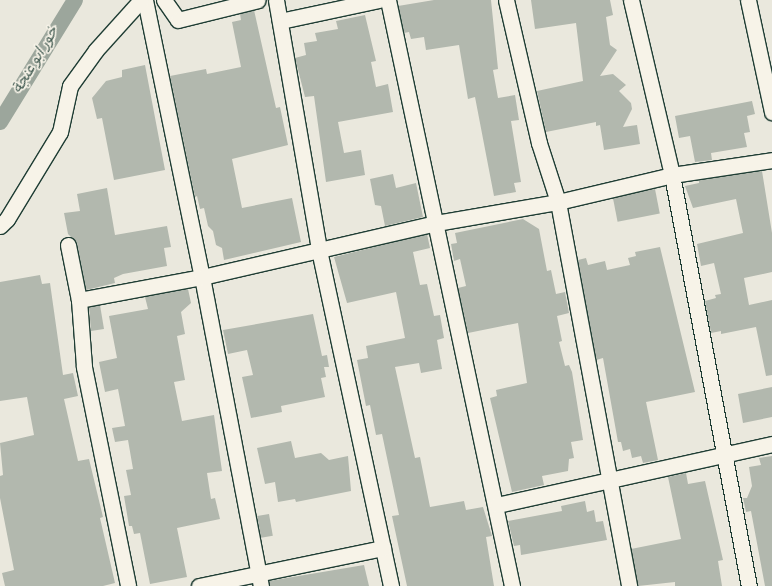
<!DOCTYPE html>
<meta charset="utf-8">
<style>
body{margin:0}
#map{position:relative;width:772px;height:586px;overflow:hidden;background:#eae8dd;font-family:Dekko,"Playpen Sans Arabic",sans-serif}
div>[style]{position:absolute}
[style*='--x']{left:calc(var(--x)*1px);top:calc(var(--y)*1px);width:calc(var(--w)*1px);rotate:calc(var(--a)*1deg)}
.canal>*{height:16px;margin:-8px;padding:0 8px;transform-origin:8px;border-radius:8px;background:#9ca69c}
.building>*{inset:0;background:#b2b8ae;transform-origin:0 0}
.roads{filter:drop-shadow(1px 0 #1f3d34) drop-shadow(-1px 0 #1f3d34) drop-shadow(0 1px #1f3d34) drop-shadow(0 -1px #1f3d34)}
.street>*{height:15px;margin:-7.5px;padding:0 7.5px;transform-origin:7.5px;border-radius:7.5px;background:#f7f3e8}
span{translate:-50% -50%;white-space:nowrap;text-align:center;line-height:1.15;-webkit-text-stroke:3.5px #f7f3e8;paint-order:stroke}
.water-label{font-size:15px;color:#445c53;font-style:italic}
</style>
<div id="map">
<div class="canal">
<div style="--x:0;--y:122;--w:143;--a:-58.4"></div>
</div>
<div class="building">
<div style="clip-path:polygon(434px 0,491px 0,498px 69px,493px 70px,498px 98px,515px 95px,519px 120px,511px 121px,521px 182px,514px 183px,516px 192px,494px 196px,475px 97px,468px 99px,459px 45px,426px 50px,424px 37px,411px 39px,409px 32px,404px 33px,398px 6px)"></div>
<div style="clip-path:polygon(531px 0,610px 0,613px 15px,606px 17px,610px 45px,617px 50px,600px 76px,613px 74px,626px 85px,619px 91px,631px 103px,632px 109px,623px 127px,637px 125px,640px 144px,604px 150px,600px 125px,596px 126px,596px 122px,546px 132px,537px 91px,583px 81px,576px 23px,535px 29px)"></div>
<div style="clip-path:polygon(254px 10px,276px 108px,280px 107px,288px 145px,232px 159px,242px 208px,292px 198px,301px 242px,224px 260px,222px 248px,216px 245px,213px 231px,208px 226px,204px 208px,200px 209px,197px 196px,195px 197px,170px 76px,206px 69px,207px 74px,241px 67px,232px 22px,241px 20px,240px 14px)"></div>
<div style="clip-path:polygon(365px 15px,376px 61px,371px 62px,376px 87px,388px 84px,393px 112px,338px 122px,344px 153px,361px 150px,365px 175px,326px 182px,314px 96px,305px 97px,295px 58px,306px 55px,304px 43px,317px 41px,315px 33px,338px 29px,336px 21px)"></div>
<div style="clip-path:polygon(145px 65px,165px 170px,114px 180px,102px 118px,97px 119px,92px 98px,106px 81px,122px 77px,122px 70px)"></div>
<div style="clip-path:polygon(752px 101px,755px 114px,747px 116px,750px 132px,744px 133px,747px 147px,711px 153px,712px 160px,695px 162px,690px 136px,679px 138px,675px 116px)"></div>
<div style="clip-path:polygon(762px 171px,772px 233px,772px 272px,744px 278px,749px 305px,772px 300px,772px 375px,766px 376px,756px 327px,721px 334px,721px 331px,711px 333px,705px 301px,716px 298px,715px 295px,721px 294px,714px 263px,701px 266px,697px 244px,743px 233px,736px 199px,693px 208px,685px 186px,699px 183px,699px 180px)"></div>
<div style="clip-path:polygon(393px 174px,396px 188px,416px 183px,423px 217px,385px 226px,381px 206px,375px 205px,370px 179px)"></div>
<div style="clip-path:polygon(107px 188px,115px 235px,167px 226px,171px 247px,164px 248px,167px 266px,123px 274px,114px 278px,115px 283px,86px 290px,77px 243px,68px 234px,64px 213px,80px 211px,77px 194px)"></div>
<div style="left:655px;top:189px;width:25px;height:43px;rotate:79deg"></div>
<div style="clip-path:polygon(523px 219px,539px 229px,547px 271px,551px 270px,556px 294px,565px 292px,569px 313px,557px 316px,562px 341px,559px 342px,565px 366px,569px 365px,572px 372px,583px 440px,571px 442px,574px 458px,569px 459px,568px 471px,542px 476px,544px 485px,512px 492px,490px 398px,497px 396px,496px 390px,527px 383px,518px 323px,468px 333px,458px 288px,466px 286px,460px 259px,454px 261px,451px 244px,457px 243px,455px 233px)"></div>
<div style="clip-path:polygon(427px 234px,430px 248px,413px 252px,420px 285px,427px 284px,434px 316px,440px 315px,444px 338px,437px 340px,442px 369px,421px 373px,419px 363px,395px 367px,415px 458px,420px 457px,430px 507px,464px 501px,466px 510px,483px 507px,492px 536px,486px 537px,494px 586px,407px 586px,392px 516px,399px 515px,382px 434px,376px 435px,370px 405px,366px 406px,357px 360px,368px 358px,366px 346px,405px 338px,396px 292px,347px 303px,334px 257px)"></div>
<div style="clip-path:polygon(660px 247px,695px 392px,646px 402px,658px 460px,643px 463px,641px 456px,632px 458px,630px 449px,623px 451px,621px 442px,618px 442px,603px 358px,596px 360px,578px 260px,586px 258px,588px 265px,605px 261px,607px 270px,630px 265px,628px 258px,636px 256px,635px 252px)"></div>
<div style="clip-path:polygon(40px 275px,42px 284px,50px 283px,63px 375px,73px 373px,78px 396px,64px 399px,78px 461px,89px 459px,103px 517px,100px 518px,115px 583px,103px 586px,5px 586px,2px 573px,14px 570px,0 498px,0 476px,3px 475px,0 443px,34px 435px,27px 397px,0 401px,0 282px)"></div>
<div style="clip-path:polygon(188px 289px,191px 303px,181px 312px,185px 334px,177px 336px,185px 380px,174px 382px,182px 421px,214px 415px,222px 471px,207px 473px,211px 499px,215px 498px,220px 519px,177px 528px,187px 577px,150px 584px,140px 533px,134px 534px,132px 526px,129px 526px,124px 496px,131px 495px,126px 470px,133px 469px,128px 440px,115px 442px,112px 428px,125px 426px,118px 389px,105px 392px,99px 362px,117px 358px,109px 316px,148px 309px,145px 297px)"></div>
<div style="clip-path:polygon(100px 305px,104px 329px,91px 331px,89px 307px)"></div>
<div style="clip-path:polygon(313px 314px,322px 356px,327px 355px,329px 367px,324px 367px,326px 377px,321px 378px,325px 397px,281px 406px,282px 412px,251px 418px,242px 377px,253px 375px,247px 350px,228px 354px,223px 330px)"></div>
<div style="clip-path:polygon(772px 387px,772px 417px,743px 423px,738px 394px)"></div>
<div style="clip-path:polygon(291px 441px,295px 458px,321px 453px,329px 460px,348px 456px,351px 491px,296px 502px,295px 499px,278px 502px,275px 482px,265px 484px,257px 448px)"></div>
<div style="clip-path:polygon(772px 456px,772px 586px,765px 586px,751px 511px,746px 512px,743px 498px,747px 498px,752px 486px,749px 467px,761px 465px,759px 458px)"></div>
<div style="clip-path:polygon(686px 473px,688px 484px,705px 481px,723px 560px,718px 561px,722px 586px,675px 586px,675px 582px,638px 586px,631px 549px,681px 539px,668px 477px)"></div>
<div style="clip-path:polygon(585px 501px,587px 512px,594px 510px,596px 522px,603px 521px,607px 540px,521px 555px,520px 545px,514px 546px,508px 521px,562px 511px,561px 506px)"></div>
<div style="left:269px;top:514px;width:22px;height:12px;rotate:80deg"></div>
<div style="clip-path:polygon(364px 565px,369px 586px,270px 586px,269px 581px)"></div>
</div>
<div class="roads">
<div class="street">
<div style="--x:145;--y:0;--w:283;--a:78.4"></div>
<div style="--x:202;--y:277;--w:315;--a:79.2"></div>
<div style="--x:164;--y:0;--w:24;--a:55"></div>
<div style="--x:178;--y:20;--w:82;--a:-14"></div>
<div style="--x:276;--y:0;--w:254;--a:80.2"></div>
<div style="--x:319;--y:250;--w:344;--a:77.9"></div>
<div style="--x:388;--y:0;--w:599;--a:78.05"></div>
<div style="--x:506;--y:0;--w:147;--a:77"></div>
<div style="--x:539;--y:143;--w:62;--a:72.1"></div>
<div style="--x:558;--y:202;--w:391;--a:79.5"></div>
<div style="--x:631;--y:0;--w:180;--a:76.8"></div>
<div style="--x:672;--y:175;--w:418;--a:79.4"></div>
<div style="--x:748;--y:0;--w:115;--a:77.9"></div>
<div style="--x:280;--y:21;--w:101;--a:-12"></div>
<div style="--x:0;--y:226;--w:10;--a:-45"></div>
<div style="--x:7;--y:219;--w:102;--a:-58.7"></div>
<div style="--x:60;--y:132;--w:47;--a:-77.7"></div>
<div style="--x:70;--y:86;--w:44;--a:-54.2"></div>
<div style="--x:96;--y:50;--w:67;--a:-48"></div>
<div style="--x:68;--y:245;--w:56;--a:78.7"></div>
<div style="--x:79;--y:300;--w:67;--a:85.7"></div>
<div style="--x:84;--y:367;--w:223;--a:78.6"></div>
<div style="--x:79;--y:300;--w:125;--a:-10.6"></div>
<div style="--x:202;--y:277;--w:240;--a:-13"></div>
<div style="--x:436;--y:223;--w:124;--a:-9.8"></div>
<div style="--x:558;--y:202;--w:117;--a:-13.3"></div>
<div style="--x:672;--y:175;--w:101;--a:-8.5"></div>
<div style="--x:497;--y:505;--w:282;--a:-12.5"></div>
<div style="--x:199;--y:586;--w:188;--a:-11.7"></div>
</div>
</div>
<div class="water-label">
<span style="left:37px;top:61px;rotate:-59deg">خور ابو عنجة</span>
</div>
</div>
